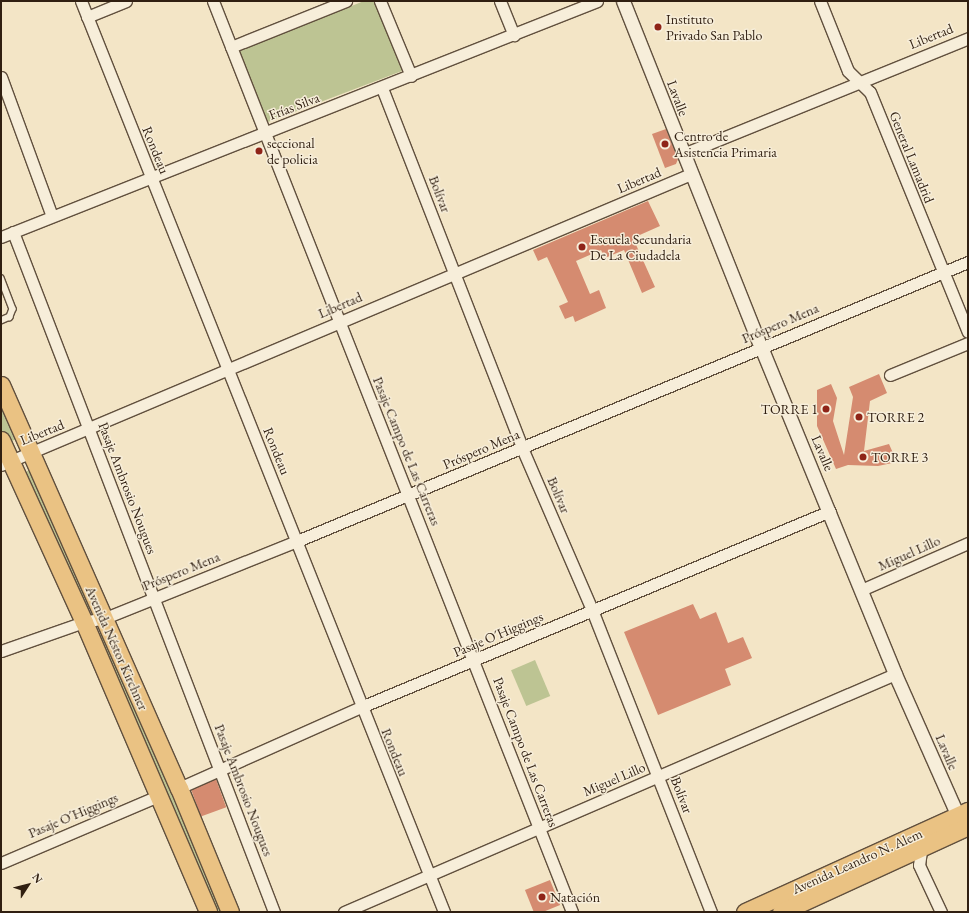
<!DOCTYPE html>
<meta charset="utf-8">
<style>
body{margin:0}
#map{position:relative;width:969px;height:913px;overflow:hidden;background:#f3e5c6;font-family:"EB Garamond",serif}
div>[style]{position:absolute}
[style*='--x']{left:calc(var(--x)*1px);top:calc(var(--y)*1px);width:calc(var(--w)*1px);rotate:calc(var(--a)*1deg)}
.green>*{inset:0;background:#bdc493;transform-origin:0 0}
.building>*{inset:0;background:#d58b70;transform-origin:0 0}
.roads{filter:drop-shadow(1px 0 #61503e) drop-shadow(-1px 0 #61503e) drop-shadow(0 1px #61503e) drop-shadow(0 -1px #61503e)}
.service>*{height:5.5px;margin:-2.75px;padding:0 2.75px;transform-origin:2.75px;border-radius:2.75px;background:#f7eeda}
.minor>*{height:11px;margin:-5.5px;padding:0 5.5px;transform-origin:5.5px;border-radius:5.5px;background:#f7eeda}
.tertiary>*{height:13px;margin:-6.5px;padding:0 6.5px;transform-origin:6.5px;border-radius:6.5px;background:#f7eeda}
.primary>*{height:17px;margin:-8.5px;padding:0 8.5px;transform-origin:8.5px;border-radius:8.5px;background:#eac283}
.dots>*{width:11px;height:11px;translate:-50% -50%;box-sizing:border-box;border:2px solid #f7eeda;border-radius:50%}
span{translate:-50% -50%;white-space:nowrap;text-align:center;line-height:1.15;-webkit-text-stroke:3px #f7eeda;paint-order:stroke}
.poi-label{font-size:14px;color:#301f11}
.left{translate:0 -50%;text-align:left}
.right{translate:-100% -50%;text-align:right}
.street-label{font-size:14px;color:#301f11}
.frame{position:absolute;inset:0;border:2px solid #301f11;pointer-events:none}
.north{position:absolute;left:8px;top:865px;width:40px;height:40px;-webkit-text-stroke:3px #f7eeda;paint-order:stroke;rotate:54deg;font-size:11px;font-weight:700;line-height:16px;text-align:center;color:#301f11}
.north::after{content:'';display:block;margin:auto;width:14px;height:18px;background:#301f11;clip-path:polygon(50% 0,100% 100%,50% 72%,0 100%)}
</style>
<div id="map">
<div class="green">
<div style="clip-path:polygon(364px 1px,374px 1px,402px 71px,268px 122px,239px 51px)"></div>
<div style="clip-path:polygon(1px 403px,17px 439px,6px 443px,1px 431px)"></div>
<div style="left:32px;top:469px;width:151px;height:12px;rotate:66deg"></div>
<div style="left:104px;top:632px;width:304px;height:10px;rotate:67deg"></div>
<div style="left:535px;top:660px;width:39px;height:26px;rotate:67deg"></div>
</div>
<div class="building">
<div style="clip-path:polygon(666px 129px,678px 159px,676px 164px,665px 168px,652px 134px)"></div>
<div style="clip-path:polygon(648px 201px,660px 226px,633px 238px,655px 287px,642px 293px,624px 250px,605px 258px,601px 250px,576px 261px,590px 294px,599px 290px,606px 308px,575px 322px,573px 316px,565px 319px,559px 306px,568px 302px,547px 257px,538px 261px,533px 250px)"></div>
<div style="clip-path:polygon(879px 374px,887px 393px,870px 401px,864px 451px,889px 444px,897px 462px,878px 466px,848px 465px,836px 469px,817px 426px,817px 390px,831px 384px,837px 398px,833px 421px,844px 455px,853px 397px,849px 387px)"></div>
<div style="clip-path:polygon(693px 604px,700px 619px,716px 612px,728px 643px,743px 637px,752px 658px,725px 669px,731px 685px,658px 715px,624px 632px)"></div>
<div style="left:216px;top:779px;width:30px;height:27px;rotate:70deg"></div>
<div style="left:550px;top:880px;width:27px;height:27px;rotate:68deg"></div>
</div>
<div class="roads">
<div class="service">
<div style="--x:1;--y:278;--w:33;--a:69"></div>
<div style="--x:13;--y:309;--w:9;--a:111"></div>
<div style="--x:10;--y:317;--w:10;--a:156"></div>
</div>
<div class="minor">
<div style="--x:81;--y:1;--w:981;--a:68.27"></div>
<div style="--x:213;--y:1;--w:979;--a:68.49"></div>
<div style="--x:380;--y:1;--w:81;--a:67.5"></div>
<div style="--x:500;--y:1;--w:37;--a:68"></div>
<div style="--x:820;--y:1;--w:75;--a:68.2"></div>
<div style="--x:848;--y:71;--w:30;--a:44"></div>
<div style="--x:870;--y:92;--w:259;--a:67.8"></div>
<div style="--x:87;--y:17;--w:42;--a:-22.3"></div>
<div style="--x:231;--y:47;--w:124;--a:-21.8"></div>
<div style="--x:1;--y:77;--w:148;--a:69.9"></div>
<div style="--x:382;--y:88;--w:386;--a:68.7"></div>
<div style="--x:522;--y:448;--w:176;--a:66.6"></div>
<div style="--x:592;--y:610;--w:325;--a:68.5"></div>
<div style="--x:683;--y:154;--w:308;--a:-22.1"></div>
<div style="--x:13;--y:232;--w:728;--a:69"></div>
<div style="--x:1;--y:237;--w:641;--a:-21.6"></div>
<div style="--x:890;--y:375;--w:84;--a:-22.3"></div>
<div style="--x:1;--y:465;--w:749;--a:-22.87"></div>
<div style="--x:861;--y:590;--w:117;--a:-23.7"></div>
<div style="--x:1;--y:651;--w:88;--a:-19.3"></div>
<div style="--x:84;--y:622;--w:21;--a:-11"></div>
<div style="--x:105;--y:618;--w:207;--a:-21.9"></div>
<div style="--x:297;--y:541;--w:727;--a:-22.58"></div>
<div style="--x:179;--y:788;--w:199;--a:-24"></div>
<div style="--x:361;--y:707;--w:508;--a:-22.68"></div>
<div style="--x:922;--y:844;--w:21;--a:98"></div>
<div style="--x:919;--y:865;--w:52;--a:64.9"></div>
<div style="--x:1;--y:863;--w:171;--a:-23.1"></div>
<div style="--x:344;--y:912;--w:600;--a:-23.36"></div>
</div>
<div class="tertiary">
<div style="--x:623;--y:1;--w:373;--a:68.3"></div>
<div style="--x:761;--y:347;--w:353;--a:67.7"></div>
<div style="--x:895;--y:674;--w:155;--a:66.1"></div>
</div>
<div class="primary">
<div style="--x:1;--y:385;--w:441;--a:66.2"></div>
<div style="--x:179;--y:788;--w:134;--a:67.6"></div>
<div style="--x:1;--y:440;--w:200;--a:65.5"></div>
<div style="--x:84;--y:622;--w:315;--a:66.8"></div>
<div style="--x:745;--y:912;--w:245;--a:-24.4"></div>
<div style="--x:781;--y:912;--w:206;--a:-24.7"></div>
</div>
</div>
<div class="dots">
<div style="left:658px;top:27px;background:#8f2418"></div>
<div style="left:665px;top:144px;background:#8f2418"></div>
<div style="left:259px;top:151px;background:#8f2418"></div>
<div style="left:582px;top:247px;background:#8f2418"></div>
<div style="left:826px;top:409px;background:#8f2418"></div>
<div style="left:859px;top:417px;background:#8f2418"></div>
<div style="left:863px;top:457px;background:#8f2418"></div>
<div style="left:542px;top:897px;background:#8f2418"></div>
</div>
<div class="poi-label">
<span class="left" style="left:666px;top:27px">Instituto<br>Privado San Pablo</span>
<span class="left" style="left:674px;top:144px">Centro de<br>Asistencia Primaria</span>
<span class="left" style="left:267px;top:151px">seccional<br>de policia</span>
<span class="left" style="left:590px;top:247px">Escuela Secundaria<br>De La Ciudadela</span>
<span class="right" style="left:818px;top:409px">TORRE 1</span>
<span class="left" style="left:867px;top:417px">TORRE 2</span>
<span class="left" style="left:871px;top:457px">TORRE 3</span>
<span class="left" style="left:550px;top:897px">Natación</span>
</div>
<div class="street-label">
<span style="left:931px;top:36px;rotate:-22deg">Libertad</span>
<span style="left:678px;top:98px;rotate:69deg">Lavalle</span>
<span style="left:294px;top:106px;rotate:-21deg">Frías Silva</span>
<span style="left:156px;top:150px;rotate:68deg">Rondeau</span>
<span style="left:912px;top:157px;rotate:68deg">General Lamadrid</span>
<span style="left:639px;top:180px;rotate:-23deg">Libertad</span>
<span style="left:440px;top:194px;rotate:69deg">Bolívar</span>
<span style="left:340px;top:305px;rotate:-23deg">Libertad</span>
<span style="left:780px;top:323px;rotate:-23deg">Próspero Mena</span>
<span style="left:42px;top:432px;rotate:-22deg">Libertad</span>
<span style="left:481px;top:449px;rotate:-23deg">Próspero Mena</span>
<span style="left:277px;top:451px;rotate:68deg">Rondeau</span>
<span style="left:407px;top:451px;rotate:68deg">Pasaje Campo de Las Carreras</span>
<span style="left:823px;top:453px;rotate:67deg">Lavalle</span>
<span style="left:128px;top:488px;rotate:69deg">Pasaje Ambrosio Nougues</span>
<span style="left:559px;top:495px;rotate:67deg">Bolívar</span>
<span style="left:909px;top:553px;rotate:-24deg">Miguel Lillo</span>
<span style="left:181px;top:571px;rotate:-22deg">Próspero Mena</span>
<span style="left:498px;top:634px;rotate:-23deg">Pasaje O´Higgings</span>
<span style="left:117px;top:648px;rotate:66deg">Avenida Néstor Kirchner</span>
<span style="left:395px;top:752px;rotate:68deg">Rondeau</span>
<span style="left:526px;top:752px;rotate:69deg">Pasaje Campo de Las Carreras</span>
<span style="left:947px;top:752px;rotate:67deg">Lavalle</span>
<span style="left:614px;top:779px;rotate:-23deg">Miguel Lillo</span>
<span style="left:244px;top:790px;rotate:69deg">Pasaje Ambrosio Nougues</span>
<span style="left:682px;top:795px;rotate:69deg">Bolívar</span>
<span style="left:73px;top:815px;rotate:-23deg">Pasaje O´Higgings</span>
<span style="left:857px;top:861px;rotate:-24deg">Avenida Leandro N. Alem</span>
</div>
<div class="frame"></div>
<div class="north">N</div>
</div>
